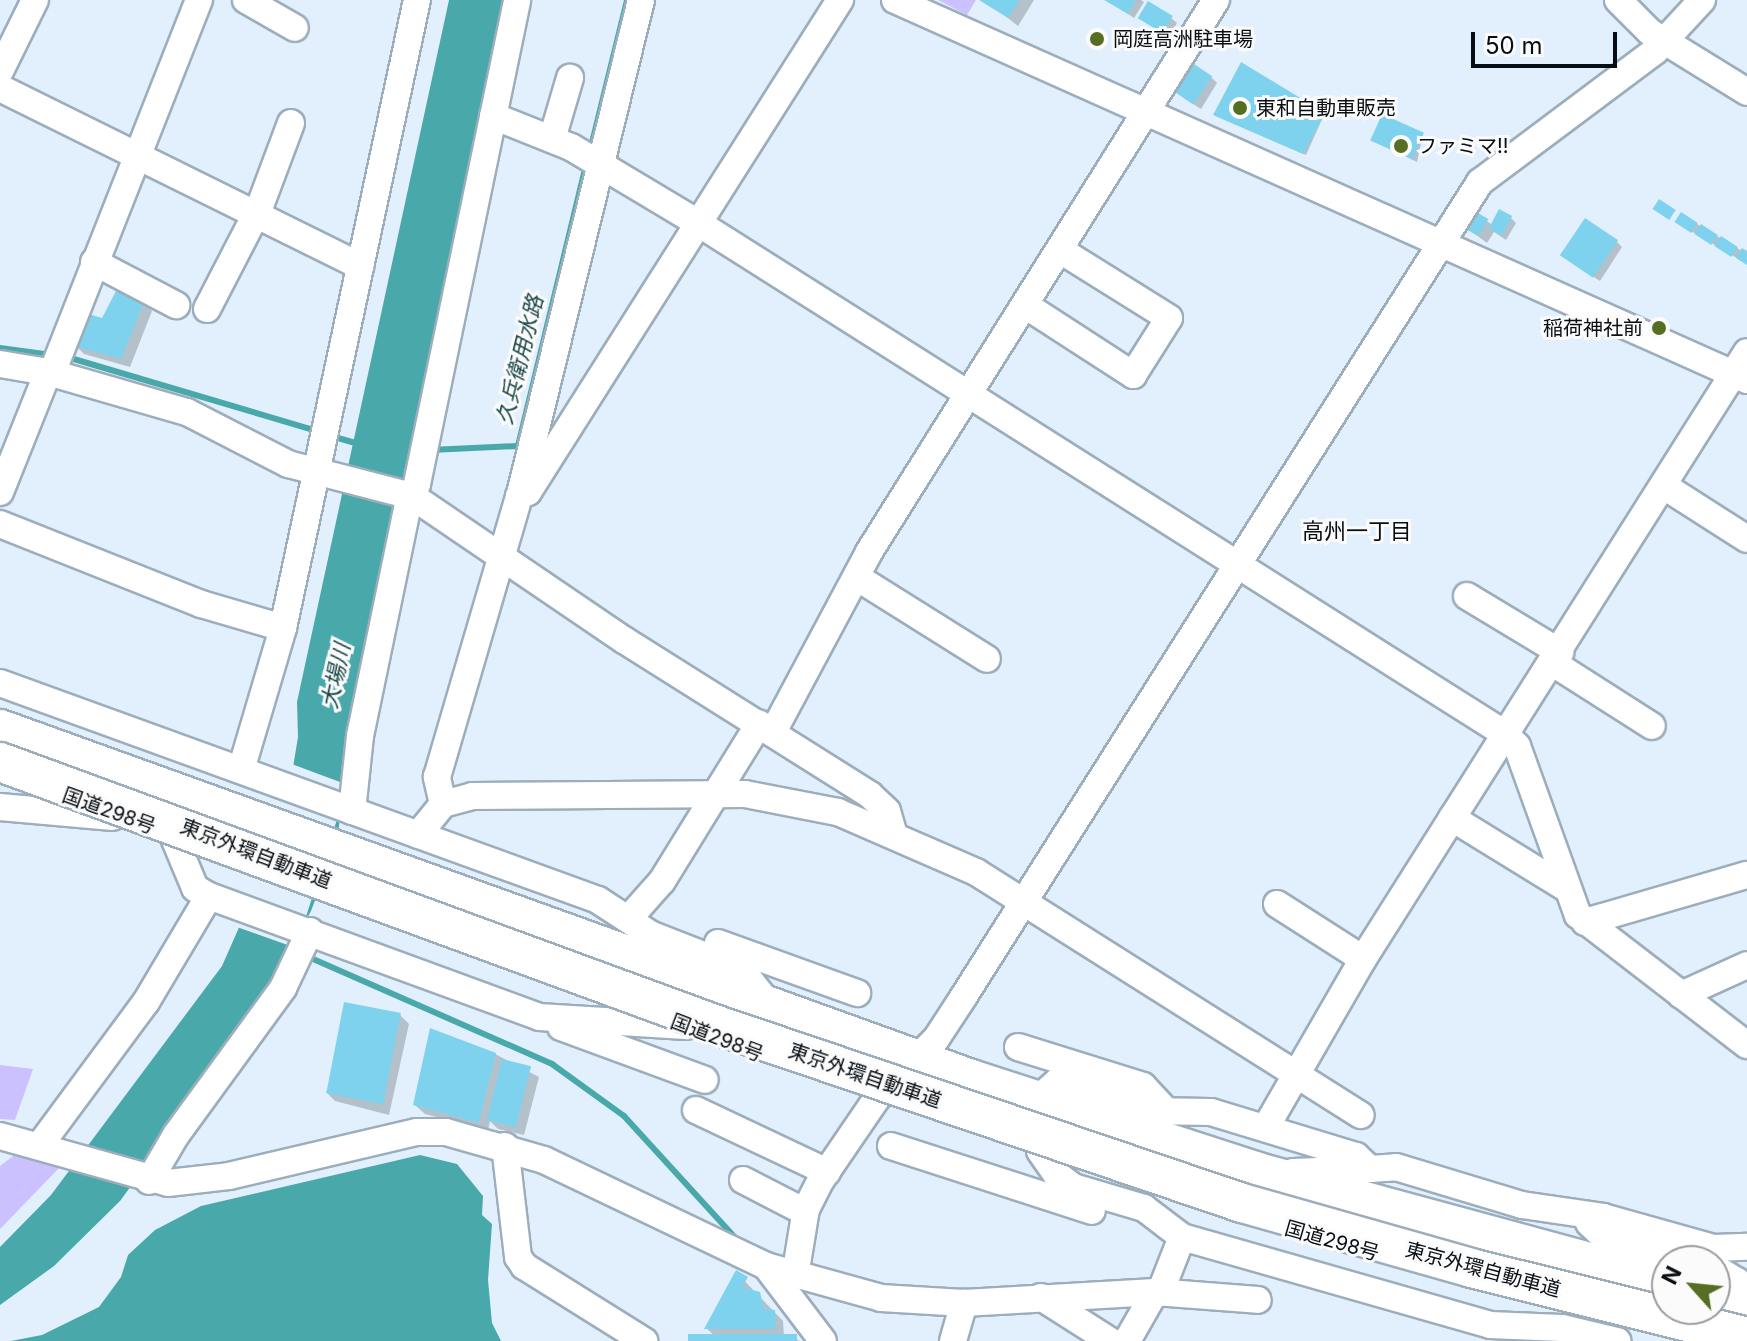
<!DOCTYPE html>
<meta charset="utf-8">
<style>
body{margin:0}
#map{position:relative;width:1747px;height:1341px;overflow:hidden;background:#e2f0fd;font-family:Inter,"Noto Sans JP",sans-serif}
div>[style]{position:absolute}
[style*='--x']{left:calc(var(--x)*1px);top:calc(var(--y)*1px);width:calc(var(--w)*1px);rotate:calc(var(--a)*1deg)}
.green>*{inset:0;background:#ccc1ff}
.water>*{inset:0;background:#48a8aa}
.pier>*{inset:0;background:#e2f0fd}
.shadow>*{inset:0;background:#0003}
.stream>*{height:6px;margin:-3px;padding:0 3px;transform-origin:3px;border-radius:3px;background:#48a8aa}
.building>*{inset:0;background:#7fd2ed;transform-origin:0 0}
.roads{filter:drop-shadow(2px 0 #9cadbc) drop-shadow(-2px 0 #9cadbc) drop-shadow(0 2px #9cadbc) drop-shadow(0 -2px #9cadbc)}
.minor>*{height:26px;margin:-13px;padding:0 13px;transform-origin:13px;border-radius:13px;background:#fff}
.highway>*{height:38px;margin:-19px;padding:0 19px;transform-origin:19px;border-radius:19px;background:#fff}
.bridges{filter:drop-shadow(2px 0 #9cadbc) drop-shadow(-2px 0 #9cadbc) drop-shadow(0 2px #9cadbc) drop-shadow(0 -2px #9cadbc)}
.highway-bridge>*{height:38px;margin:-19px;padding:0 19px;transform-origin:19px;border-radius:19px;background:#fff}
.dots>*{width:22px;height:22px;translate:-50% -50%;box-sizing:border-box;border:4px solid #fbfbfb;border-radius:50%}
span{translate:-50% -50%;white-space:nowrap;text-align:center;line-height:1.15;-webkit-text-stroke:6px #fbfbfb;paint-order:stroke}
.poi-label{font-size:20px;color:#080e13}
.left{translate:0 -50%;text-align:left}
.right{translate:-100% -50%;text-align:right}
.street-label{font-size:20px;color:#080e13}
.water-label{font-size:22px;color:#1c4849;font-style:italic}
.neighbourhood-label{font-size:22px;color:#080e13}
.north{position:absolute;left:1651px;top:1245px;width:80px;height:80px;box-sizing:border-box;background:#fbfbfb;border:2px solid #9a9c9e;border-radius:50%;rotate:297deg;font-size:22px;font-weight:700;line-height:32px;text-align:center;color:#080e13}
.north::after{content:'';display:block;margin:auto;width:28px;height:36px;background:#556e21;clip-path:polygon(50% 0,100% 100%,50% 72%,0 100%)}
.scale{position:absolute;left:1471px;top:32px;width:146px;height:36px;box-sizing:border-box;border:4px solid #080e13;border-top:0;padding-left:10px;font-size:24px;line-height:28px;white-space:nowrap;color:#080e13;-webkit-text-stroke:6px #fbfbfb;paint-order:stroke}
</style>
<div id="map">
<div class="green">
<div style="clip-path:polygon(938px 0,976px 0,967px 15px)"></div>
<div style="clip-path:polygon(0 1065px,33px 1069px,15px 1120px,0 1119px)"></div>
<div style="clip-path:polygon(21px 1150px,63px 1164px,0 1229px,0 1166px)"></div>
</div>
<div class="water">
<div style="clip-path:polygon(449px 0,506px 0,372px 621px,336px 844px,311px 911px,270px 987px,198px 1095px,120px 1201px,54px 1266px,0 1305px,0 1247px,51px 1195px,222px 966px,283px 828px,298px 737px,297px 702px)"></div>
<div style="clip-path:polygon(420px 1155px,457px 1164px,483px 1196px,482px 1215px,492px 1224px,488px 1280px,492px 1323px,501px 1341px,11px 1341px,42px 1335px,99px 1307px,121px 1277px,128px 1255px,155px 1230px,201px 1206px)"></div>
</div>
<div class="pier">
<div style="clip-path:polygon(289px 763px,348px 785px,296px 948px,237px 927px,279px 827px)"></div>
</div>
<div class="shadow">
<div style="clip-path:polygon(985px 0,1034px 0,1018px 26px)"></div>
<div style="clip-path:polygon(1107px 0,1141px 0,1144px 2px,1134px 18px)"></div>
<div style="clip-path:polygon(1141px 18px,1171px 18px,1177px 23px,1169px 37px)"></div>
<div style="clip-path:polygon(1211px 77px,1217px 83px,1201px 109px,1184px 98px)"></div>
<div style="clip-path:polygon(1324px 115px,1306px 155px,1218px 117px)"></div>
<div style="clip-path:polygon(1423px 134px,1417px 162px,1371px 140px)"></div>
<div style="clip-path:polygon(1511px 218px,1516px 223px,1506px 240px,1494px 232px,1487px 243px,1463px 225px,1486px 220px,1492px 225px)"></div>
<div style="clip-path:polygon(1679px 224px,1697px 224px,1747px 254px,1747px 264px)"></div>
<div style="clip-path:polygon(1617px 242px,1622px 247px,1600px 281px,1568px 260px)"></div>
<div style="clip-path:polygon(144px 302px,152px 311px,130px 367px,84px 354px,75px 345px,104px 321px)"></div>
<div style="clip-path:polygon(400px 1015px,409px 1024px,389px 1115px,335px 1101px,326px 1092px)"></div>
<div style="clip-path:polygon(495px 1054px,539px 1077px,524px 1135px,498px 1129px,490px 1121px,488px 1131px,425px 1114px,415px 1105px)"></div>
<div style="clip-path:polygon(737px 1273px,783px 1321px,784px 1336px,801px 1341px,691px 1341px,715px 1336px,707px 1329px)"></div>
</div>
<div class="stream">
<div style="--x:590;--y:151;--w:155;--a:-76.2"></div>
<div style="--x:0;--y:348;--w:52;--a:7.7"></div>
<div style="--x:67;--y:357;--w:261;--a:16.5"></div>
<div style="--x:331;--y:436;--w:29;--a:16"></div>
<div style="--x:430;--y:450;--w:88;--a:-2.6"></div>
<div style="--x:518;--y:446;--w:289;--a:-76.4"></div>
<div style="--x:304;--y:955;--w:271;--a:23.7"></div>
<div style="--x:552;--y:1064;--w:89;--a:35.8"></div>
<div style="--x:624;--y:1116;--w:169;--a:47.6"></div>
</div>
<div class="building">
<div style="clip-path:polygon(979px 0,1020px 0,1008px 18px)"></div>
<div style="clip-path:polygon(1104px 0,1136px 0,1128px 14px)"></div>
<div style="left:1148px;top:1px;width:29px;height:20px;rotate:31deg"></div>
<div style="clip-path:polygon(1241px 62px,1325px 113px,1303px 154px,1213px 115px)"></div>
<div style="left:1194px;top:64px;width:22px;height:34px;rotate:34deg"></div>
<div style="left:1382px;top:114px;width:46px;height:29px;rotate:24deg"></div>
<div style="left:1659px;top:199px;width:20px;height:12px;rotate:33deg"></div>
<div style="left:1471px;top:209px;width:20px;height:20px;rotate:30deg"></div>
<div style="left:1499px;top:209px;width:15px;height:22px;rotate:28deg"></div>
<div style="left:1681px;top:212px;width:20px;height:12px;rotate:33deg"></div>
<div style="left:1585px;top:218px;width:40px;height:45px;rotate:34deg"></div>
<div style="left:1701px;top:224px;width:20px;height:12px;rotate:33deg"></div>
<div style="left:1721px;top:236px;width:20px;height:12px;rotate:33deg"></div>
<div style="clip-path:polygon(1742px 248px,1747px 251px,1747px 265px,1736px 258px)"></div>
<div style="clip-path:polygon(116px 291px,145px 300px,121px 359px,73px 346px,85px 313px,102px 318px)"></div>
<div style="left:344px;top:1002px;width:58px;height:93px;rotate:11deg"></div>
<div style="clip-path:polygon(430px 1028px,496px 1053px,479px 1123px,413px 1105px)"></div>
<div style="left:502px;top:1059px;width:30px;height:63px;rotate:14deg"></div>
<div style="clip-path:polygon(736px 1270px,748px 1277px,742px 1287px,760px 1292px,764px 1309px,775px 1310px,776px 1329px,704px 1329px)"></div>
<div style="left:688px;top:1334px;width:109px;height:7px"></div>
</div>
<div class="roads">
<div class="minor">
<div style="--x:246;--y:0;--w:56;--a:29.7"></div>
<div style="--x:895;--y:0;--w:933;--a:24.04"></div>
<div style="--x:1618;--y:0;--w:45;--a:45"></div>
<div style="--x:1650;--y:32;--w:114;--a:31.7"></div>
<div style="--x:0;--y:71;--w:79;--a:-63.8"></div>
<div style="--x:0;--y:88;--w:402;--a:26.3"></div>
<div style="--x:493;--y:116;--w:84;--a:21.7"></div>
<div style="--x:571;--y:147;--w:148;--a:30.9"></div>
<div style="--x:698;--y:223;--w:955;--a:32.34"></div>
<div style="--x:1505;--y:734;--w:17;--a:45"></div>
<div style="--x:1517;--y:746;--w:180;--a:70.2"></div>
<div style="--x:1578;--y:915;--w:213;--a:37.6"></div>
<div style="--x:552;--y:139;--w:64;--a:-73.6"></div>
<div style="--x:257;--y:214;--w:97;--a:-69.5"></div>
<div style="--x:94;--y:262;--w:93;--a:27.7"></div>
<div style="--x:1025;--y:305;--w:129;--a:32.9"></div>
<div style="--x:1133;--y:375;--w:67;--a:-57.7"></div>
<div style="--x:1169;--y:318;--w:128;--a:-148"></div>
<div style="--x:207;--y:309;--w:107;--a:-62.7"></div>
<div style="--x:0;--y:364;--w:49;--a:9.5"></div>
<div style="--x:48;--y:372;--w:145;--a:16.1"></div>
<div style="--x:187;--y:412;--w:114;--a:27.2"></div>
<div style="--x:288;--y:464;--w:128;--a:14.5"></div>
<div style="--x:412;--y:496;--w:256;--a:34.2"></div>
<div style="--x:624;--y:640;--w:291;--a:32.2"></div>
<div style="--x:870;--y:795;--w:23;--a:43"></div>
<div style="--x:887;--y:811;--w:22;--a:74"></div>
<div style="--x:52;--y:373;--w:401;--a:-68.5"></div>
<div style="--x:1664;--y:486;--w:98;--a:32.6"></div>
<div style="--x:521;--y:490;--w:504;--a:-76.24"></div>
<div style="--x:0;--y:492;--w:129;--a:-68.2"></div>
<div style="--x:0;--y:524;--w:216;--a:21.7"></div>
<div style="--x:201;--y:604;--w:85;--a:16.3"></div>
<div style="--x:858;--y:578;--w:152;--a:32.1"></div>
<div style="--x:1467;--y:596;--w:109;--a:31.1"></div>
<div style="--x:1553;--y:663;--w:117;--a:32.5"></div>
<div style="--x:0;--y:683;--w:636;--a:19.94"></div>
<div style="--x:598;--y:900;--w:62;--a:33.2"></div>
<div style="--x:650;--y:934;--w:99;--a:21.4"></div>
<div style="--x:742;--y:970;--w:47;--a:51.9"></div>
<div style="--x:773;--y:732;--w:204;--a:-61.9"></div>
<div style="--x:869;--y:552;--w:652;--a:-57.85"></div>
<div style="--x:241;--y:770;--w:148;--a:-73.5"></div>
<div style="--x:283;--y:628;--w:642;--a:-77.96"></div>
<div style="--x:443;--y:804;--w:28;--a:-103"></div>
<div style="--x:437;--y:777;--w:293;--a:-73.7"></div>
<div style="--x:519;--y:496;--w:10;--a:-24"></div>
<div style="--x:528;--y:492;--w:583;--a:-57.62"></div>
<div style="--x:0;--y:807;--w:113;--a:5.1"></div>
<div style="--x:352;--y:811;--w:75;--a:-83.9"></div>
<div style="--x:360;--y:736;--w:232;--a:-78.3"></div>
<div style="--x:407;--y:509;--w:27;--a:-68"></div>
<div style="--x:417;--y:484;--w:494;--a:-78.3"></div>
<div style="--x:1452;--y:818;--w:134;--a:31.6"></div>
<div style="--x:172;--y:833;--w:60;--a:67.3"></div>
<div style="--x:195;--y:888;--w:16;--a:30"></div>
<div style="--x:209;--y:896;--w:351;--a:20.1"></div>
<div style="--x:539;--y:1017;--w:147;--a:3.5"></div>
<div style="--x:418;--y:835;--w:40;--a:-51"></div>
<div style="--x:443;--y:804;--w:30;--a:-15"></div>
<div style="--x:472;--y:796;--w:273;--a:-0.4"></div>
<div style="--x:745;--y:794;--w:95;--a:11"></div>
<div style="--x:838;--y:812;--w:150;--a:23.5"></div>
<div style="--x:976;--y:872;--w:455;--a:32.3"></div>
<div style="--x:1277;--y:904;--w:102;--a:32.6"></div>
<div style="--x:630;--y:917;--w:48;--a:-48.4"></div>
<div style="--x:662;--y:881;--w:185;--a:-58.3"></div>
<div style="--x:1585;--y:922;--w:169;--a:-16.2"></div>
<div style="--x:718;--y:943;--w:148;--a:19.8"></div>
<div style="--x:1681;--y:995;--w:72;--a:-24.4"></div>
<div style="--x:561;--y:1027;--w:153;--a:20.2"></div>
<div style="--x:1018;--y:1047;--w:131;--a:17.3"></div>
<div style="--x:1143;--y:1086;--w:34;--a:47"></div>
<div style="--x:1037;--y:1100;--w:28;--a:-42"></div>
<div style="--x:1058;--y:1081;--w:91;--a:19.2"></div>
<div style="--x:1144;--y:1111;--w:67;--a:0.9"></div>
<div style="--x:1211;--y:1112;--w:152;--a:16.9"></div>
<div style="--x:1356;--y:1156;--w:19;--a:43"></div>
<div style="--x:1370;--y:1169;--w:26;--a:-4"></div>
<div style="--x:1396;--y:1167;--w:132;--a:16.8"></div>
<div style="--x:1522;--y:1205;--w:82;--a:8.4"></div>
<div style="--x:1603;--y:1217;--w:115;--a:15.6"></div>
<div style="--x:1714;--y:1248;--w:33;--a:-2"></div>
<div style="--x:696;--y:1110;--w:145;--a:25.3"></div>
<div style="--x:1266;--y:1127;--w:194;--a:-60"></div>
<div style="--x:1363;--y:959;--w:718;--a:-57.68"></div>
<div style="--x:0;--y:1136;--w:174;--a:15.6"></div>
<div style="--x:168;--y:1183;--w:61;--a:-6.5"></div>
<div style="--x:229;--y:1176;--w:193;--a:-13.2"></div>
<div style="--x:417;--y:1132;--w:29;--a:0"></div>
<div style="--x:446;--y:1132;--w:102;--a:15.9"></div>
<div style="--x:544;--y:1160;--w:246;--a:25.5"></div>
<div style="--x:766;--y:1266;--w:119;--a:15.5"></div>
<div style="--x:881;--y:1298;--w:83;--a:3.4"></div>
<div style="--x:964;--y:1303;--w:191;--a:-3.3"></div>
<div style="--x:1155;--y:1292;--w:103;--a:4.4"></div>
<div style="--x:40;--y:1145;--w:178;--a:-53.5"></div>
<div style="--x:146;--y:1002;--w:123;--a:-59.3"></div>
<div style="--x:505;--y:1146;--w:112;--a:83.3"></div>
<div style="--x:518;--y:1257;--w:11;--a:56"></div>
<div style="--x:524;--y:1266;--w:142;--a:32"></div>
<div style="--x:891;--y:1146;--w:211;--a:17.9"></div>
<div style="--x:1040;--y:1151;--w:28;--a:55"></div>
<div style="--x:1056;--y:1174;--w:21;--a:37"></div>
<div style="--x:1073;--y:1187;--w:74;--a:16.5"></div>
<div style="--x:1144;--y:1208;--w:48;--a:37.3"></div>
<div style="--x:1182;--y:1237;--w:320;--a:15.9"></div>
<div style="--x:1490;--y:1325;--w:72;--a:2.4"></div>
<div style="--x:1562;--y:1328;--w:57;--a:13.3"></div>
<div style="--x:1293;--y:1172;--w:77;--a:-2.2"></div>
<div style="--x:743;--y:1180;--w:70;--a:27.3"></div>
<div style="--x:149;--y:1181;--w:53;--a:-59.6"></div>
<div style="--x:176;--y:1135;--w:182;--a:-53.9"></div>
<div style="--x:283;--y:988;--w:63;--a:-64.7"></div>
<div style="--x:1589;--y:1223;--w:19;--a:43"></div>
<div style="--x:1603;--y:1236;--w:91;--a:16"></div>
<div style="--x:766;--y:1266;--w:94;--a:52.8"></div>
<div style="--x:1715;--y:1268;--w:26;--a:31"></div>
<div style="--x:1737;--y:1281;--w:21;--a:87"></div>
<div style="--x:795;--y:1276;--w:68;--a:-80.7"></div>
<div style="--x:806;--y:1209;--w:33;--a:-63"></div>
<div style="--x:821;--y:1180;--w:99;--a:-55.7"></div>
<div style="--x:877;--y:1098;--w:83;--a:-45"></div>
<div style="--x:936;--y:1039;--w:51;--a:-56.9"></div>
<div style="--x:964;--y:996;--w:964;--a:-57.63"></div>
<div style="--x:1480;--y:182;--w:219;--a:-36.8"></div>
<div style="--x:1655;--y:51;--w:69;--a:-47.3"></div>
<div style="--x:1160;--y:1293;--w:60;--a:-68.6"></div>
<div style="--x:1041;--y:1297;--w:82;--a:32.5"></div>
<div style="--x:953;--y:1341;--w:40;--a:-74"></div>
<div style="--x:1127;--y:1341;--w:56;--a:-60.3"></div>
</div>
<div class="highway">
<div style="--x:0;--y:729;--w:1035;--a:19.82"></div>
<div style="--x:974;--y:1080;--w:299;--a:17.9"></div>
<div style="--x:1258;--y:1172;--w:424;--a:15.2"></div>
<div style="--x:1715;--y:1296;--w:33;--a:14"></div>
</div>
</div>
<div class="bridges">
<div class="highway-bridge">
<div style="--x:0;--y:762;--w:761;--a:20.15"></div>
<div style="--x:714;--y:1024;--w:558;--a:18.73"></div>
<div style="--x:1242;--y:1203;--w:238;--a:15.8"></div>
<div style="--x:1471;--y:1268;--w:284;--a:14"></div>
</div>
</div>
<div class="dots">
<div style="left:1097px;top:39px;background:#556e21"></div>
<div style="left:1240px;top:108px;background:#556e21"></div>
<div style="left:1401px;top:146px;background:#556e21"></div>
<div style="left:1659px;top:328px;background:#556e21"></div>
</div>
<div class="poi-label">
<span class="left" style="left:1113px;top:39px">岡庭高洲駐車場</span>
<span class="left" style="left:1256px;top:108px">東和自動車販売</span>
<span class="left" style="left:1417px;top:146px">ファミマ!!</span>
<span class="right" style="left:1643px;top:328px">稲荷神社前</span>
</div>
<div class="street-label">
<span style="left:109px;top:811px;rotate:20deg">国道298号</span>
<span style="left:256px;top:854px;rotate:21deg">東京外環自動車道</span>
<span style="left:717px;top:1038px;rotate:21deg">国道298号</span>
<span style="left:865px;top:1076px;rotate:19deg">東京外環自動車道</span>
<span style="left:1332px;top:1241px;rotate:16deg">国道298号</span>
<span style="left:1483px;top:1270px;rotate:15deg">東京外環自動車道</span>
</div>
<div class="water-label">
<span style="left:520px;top:360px;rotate:-76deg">久兵衛用水路</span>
<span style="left:336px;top:676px;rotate:-78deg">大場川</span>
</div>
<div class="neighbourhood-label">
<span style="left:1357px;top:532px">高州一丁目</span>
</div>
<div class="north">N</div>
<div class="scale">50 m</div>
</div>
